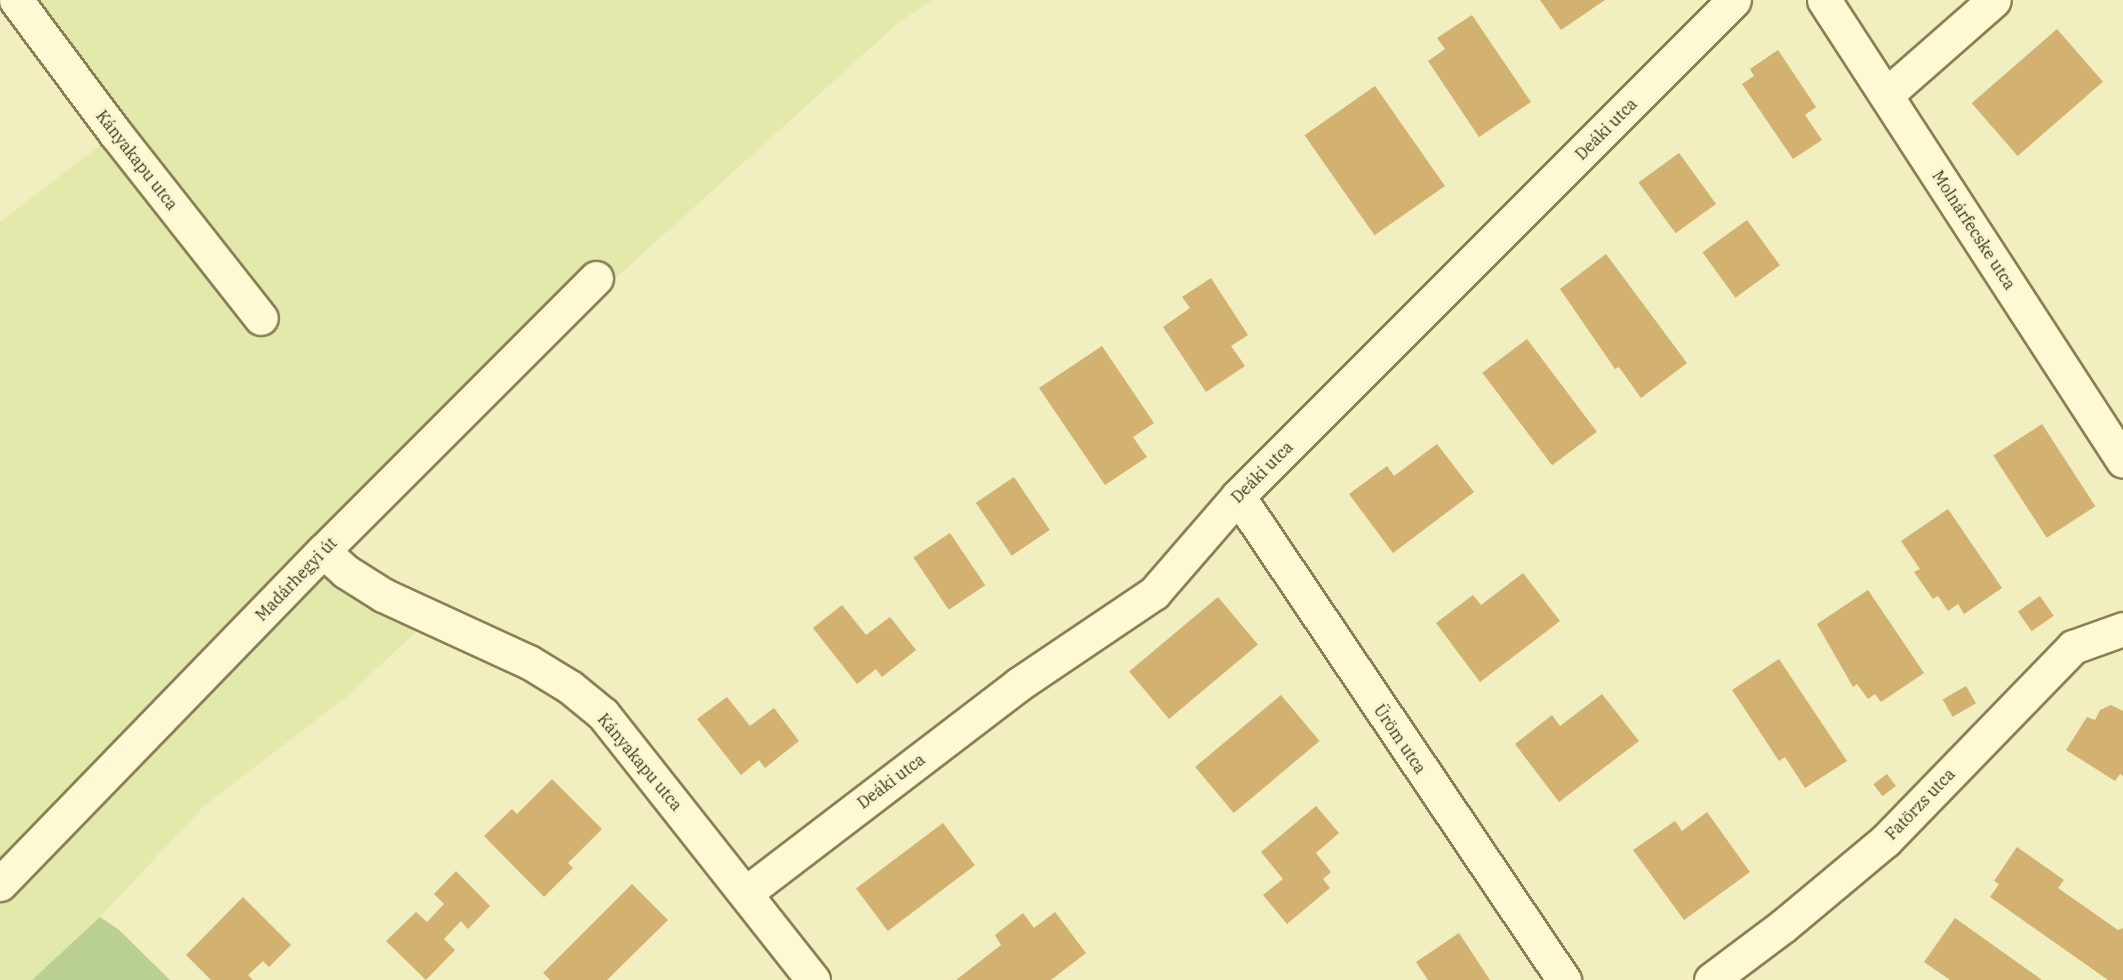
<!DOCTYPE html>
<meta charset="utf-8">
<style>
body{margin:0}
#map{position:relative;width:2123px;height:980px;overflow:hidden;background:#f1eebf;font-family:"IBM Plex Serif",serif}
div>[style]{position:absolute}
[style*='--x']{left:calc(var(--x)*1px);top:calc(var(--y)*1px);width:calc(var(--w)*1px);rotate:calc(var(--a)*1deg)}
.farmland>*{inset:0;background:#e3e8ab}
.green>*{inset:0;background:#bad092}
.building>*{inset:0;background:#d3b171;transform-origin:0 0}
.roads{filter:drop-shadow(2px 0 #8c7f56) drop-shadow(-2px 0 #8c7f56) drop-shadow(0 2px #8c7f56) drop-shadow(0 -2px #8c7f56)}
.minor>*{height:33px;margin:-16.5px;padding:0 16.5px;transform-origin:16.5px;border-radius:16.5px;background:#fcf9d3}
span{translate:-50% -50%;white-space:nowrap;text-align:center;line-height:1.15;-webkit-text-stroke:5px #f8f6cf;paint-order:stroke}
.street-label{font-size:16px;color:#3a311b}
</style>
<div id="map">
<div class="farmland">
<div style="clip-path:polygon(16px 0,932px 0,898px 23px,424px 451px,323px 551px,431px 618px,345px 698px,205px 805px,100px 917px,32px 980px,0 980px,0 222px,115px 134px)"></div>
</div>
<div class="green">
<div style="clip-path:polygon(100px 917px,118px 929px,170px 980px,32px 980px)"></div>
</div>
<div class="building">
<div style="clip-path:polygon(1540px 0,1605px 0,1561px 30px)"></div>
<div style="clip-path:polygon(1472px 15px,1531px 102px,1479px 137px,1428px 61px,1445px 49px,1437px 38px)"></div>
<div style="left:2057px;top:29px;width:70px;height:113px;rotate:49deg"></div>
<div style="clip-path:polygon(1778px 50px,1816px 107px,1805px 115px,1822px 140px,1793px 159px,1742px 84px,1754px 76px,1750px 69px)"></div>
<div style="left:1375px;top:86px;width:122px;height:86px;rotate:55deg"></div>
<div style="left:1679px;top:153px;width:63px;height:50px;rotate:54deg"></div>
<div style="left:1747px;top:220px;width:56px;height:55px;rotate:54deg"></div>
<div style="clip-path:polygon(1606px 254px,1687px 363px,1641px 398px,1619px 367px,1615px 369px,1560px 289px)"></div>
<div style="clip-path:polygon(1211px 278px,1248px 335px,1231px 346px,1245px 366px,1206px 392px,1163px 327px,1190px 308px,1182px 297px)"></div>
<div style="left:1527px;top:339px;width:116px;height:56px;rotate:53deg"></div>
<div style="clip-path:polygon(1102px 346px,1154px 423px,1133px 437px,1147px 457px,1105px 485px,1039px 388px)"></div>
<div style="left:2042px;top:424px;width:98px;height:58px;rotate:57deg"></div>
<div style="clip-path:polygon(1437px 444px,1474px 492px,1393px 553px,1349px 494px,1387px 466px,1394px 476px)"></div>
<div style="left:1014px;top:477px;width:64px;height:46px;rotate:56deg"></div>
<div style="clip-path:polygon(1948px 509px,2002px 588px,1964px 614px,1958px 604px,1948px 611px,1938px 596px,1933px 599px,1914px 572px,1920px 569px,1901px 541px)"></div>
<div style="left:950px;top:533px;width:63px;height:44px;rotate:56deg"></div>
<div style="clip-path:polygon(1523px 573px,1560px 621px,1480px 682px,1436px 623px,1473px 595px,1481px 605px)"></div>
<div style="clip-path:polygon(1868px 590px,1924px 673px,1881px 702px,1875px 694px,1868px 699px,1857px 684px,1853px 687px,1817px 624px)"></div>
<div style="left:2040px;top:596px;width:24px;height:27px;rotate:55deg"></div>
<div style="left:1218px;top:597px;width:62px;height:116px;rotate:50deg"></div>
<div style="clip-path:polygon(842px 605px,866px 635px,890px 617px,916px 650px,882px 677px,876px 669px,857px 684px,813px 628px)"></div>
<div style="clip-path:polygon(1779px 659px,1847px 761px,1805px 788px,1785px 757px,1779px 761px,1732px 690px)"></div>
<div style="left:1966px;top:686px;width:20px;height:27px;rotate:60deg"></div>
<div style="clip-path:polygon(1602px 694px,1639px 741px,1559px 802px,1515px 744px,1552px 715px,1560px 726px)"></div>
<div style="left:1281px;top:695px;width:60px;height:112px;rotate:50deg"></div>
<div style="clip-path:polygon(727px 697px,750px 726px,774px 708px,799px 741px,765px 768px,759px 760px,741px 775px,697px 719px)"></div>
<div style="clip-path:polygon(2111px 705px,2123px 711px,2123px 776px,2120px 774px,2115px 781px,2066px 750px,2087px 717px,2095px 720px,2100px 710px)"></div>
<div style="left:1887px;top:774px;width:15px;height:17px;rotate:53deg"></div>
<div style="clip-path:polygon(552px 779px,602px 829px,568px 863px,573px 868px,544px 897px,484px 836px,512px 809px,517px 814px)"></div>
<div style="clip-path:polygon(1316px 806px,1339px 833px,1316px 853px,1331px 872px,1323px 879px,1330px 888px,1287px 924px,1263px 895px,1283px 879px,1261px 852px)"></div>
<div style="clip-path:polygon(1707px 812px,1750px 872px,1684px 920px,1633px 850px,1675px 821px,1682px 831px)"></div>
<div style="left:943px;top:823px;width:53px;height:109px;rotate:53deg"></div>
<div style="clip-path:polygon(2017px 847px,2064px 880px,2058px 888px,2118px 930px,2123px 928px,2123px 980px,2108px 980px,1990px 897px,1999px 884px,1994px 881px)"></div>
<div style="clip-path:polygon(456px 871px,490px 906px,468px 929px,461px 921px,444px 939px,455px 950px,426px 980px,386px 941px,416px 912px,427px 922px,444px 904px,434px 894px)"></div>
<div style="clip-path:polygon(632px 884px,668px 920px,607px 980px,550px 980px,543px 973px)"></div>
<div style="clip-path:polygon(243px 897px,291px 945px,269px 967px,263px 961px,248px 975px,253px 980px,211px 980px,186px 955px)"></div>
<div style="clip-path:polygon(1055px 912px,1086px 953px,1051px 980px,956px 980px,1001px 945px,995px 935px,1023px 913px,1034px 928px)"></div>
<div style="clip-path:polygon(1955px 918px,2042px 980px,1950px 980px,1924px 962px)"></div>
<div style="clip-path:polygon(1459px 933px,1490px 980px,1428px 980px,1416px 962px)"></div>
</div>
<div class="roads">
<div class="minor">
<div style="--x:16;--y:0;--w:167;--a:53.3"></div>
<div style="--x:116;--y:134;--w:234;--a:51.8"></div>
<div style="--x:1824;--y:0;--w:549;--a:57.03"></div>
<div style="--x:1887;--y:94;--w:142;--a:-41.3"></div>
<div style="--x:1238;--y:496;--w:584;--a:56.04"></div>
<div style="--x:323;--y:551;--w:30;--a:42"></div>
<div style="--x:345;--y:571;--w:45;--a:32.3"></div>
<div style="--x:383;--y:595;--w:161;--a:24.7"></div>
<div style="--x:529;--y:662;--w:48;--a:31.4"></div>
<div style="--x:570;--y:687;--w:43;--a:39.3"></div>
<div style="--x:603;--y:714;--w:339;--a:51.7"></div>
<div style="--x:0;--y:884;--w:464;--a:-45.9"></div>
<div style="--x:323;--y:551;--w:386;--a:-45"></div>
<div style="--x:747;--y:892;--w:342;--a:-37.4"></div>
<div style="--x:1019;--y:684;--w:163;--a:-34"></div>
<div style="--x:1154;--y:593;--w:128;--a:-49.1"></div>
<div style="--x:1238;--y:496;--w:701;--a:-45"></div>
<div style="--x:1711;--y:980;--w:90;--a:-36.9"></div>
<div style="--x:1783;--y:926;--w:134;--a:-39.9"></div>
<div style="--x:1886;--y:840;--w:269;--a:-45.9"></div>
<div style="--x:2073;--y:647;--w:53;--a:-19.8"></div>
</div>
</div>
<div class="street-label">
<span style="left:1606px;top:129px;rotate:-45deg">Deáki utca</span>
<span style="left:137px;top:160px;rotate:52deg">Kányakapu utca</span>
<span style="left:1974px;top:230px;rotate:57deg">Molnárfecske utca</span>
<span style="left:1262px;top:472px;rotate:-45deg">Deáki utca</span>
<span style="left:296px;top:579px;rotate:-46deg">Madárhegyi út</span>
<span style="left:1400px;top:739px;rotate:56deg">Üröm utca</span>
<span style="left:640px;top:762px;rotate:50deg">Kányakapu utca</span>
<span style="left:891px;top:781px;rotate:-37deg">Deáki utca</span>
<span style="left:1920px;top:804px;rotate:-46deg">Fatörzs utca</span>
</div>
</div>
